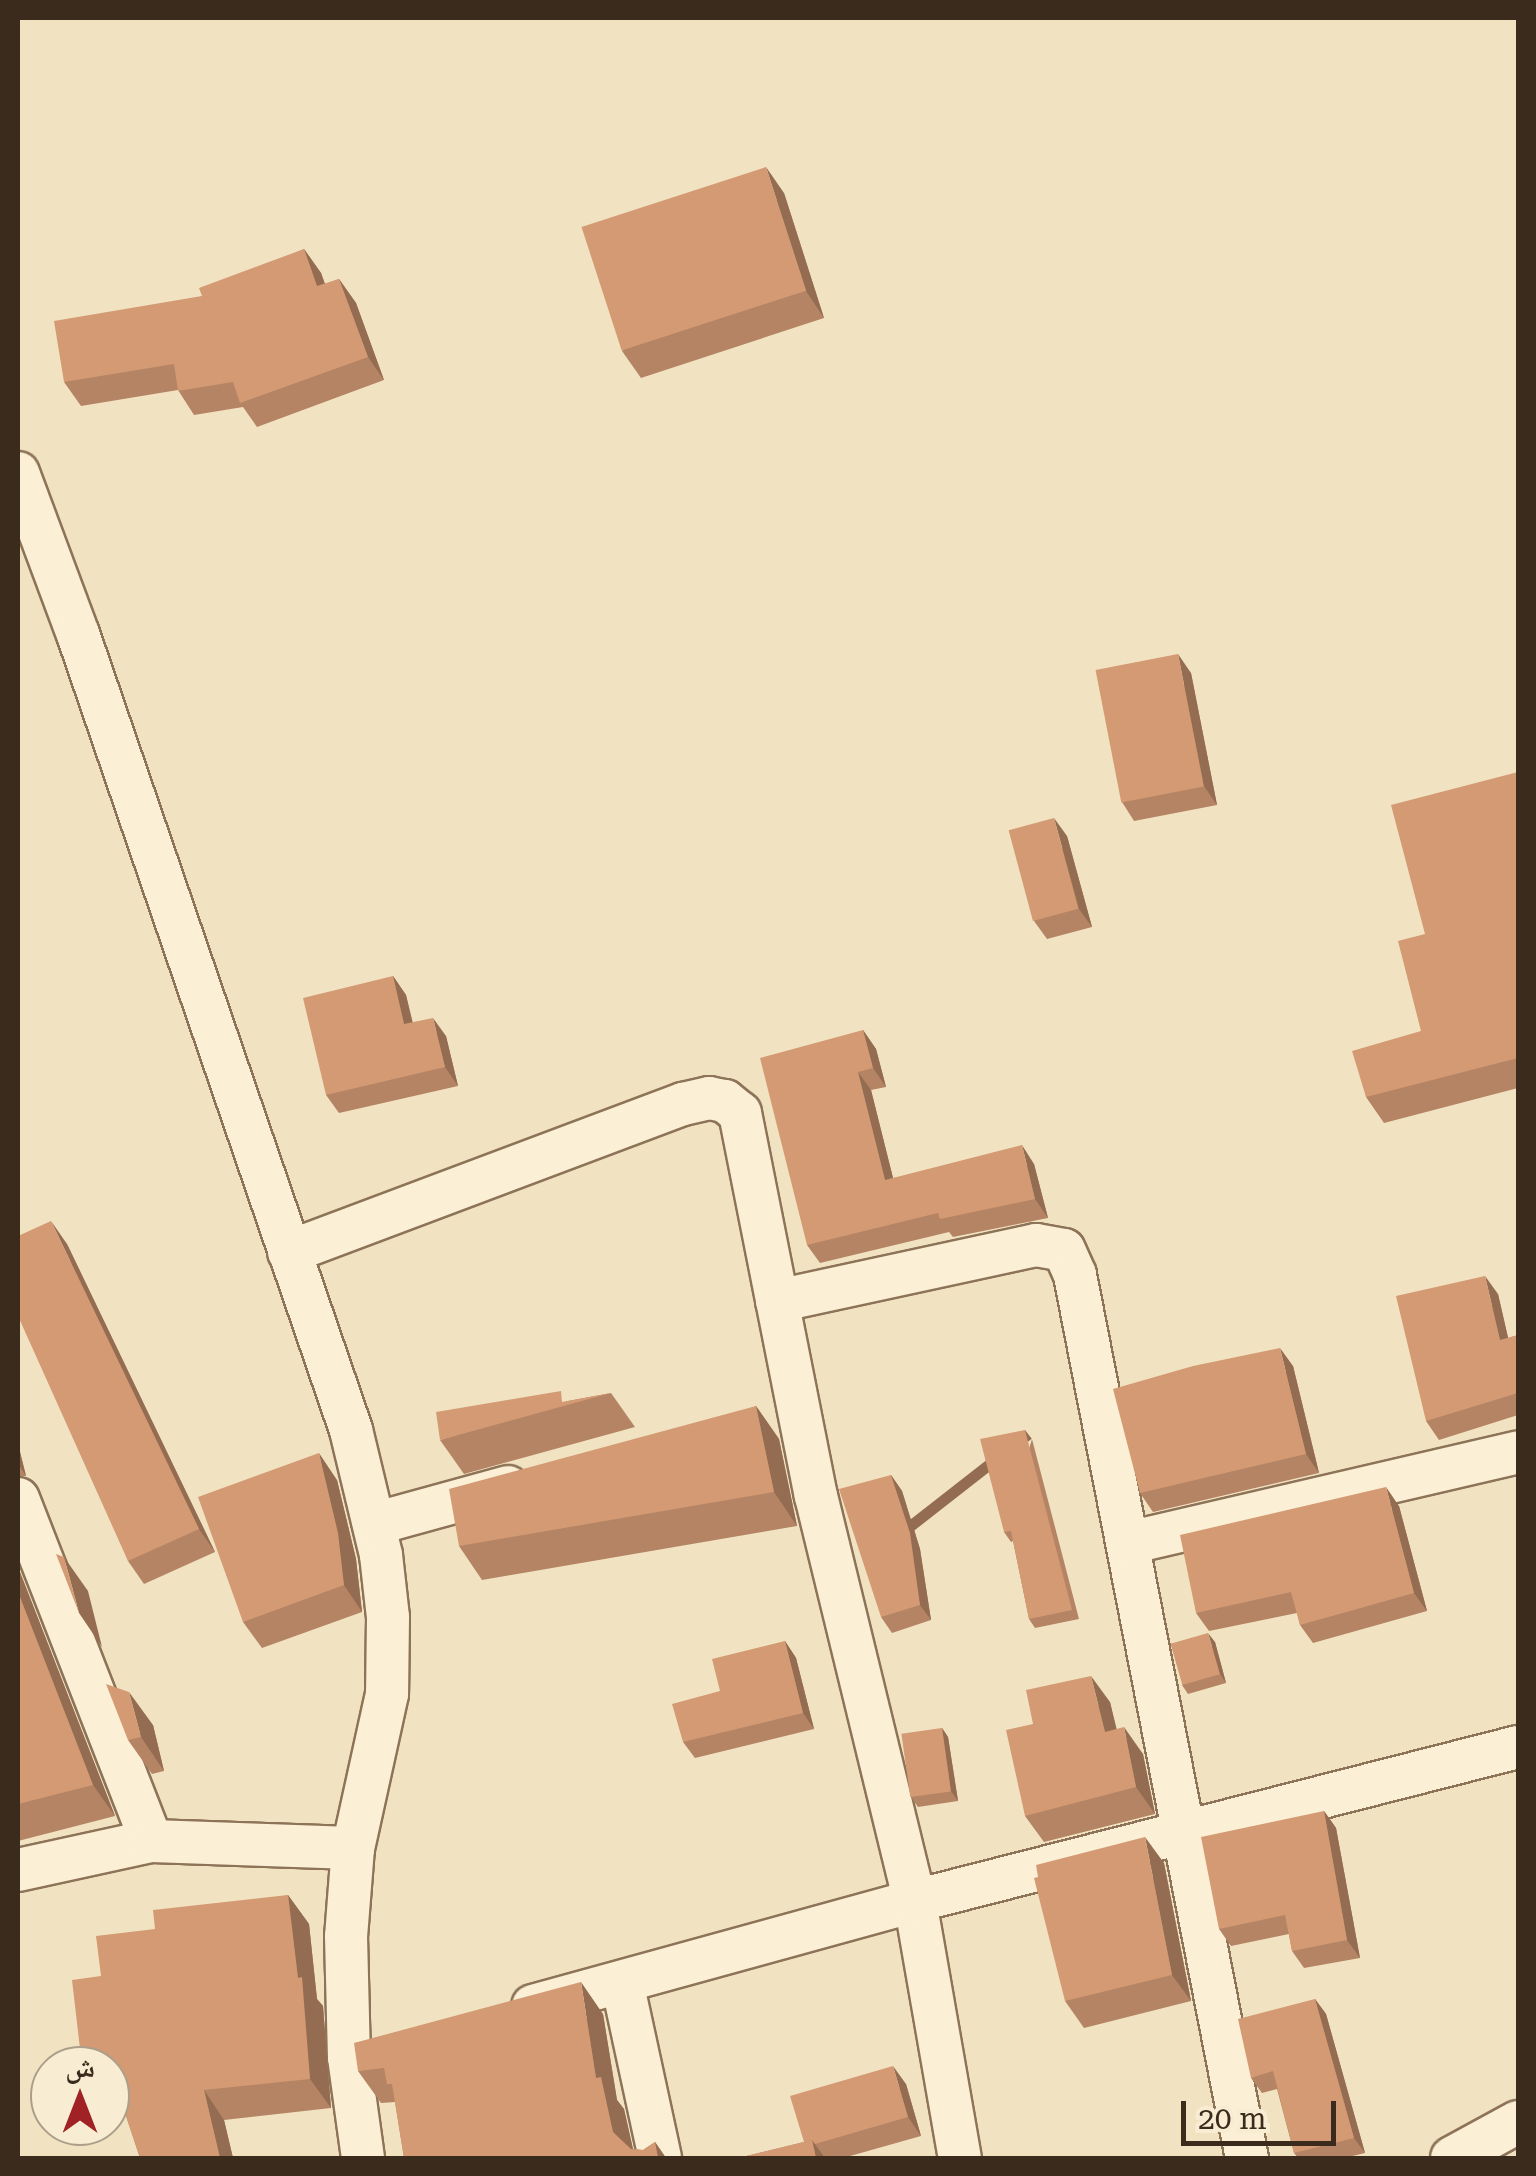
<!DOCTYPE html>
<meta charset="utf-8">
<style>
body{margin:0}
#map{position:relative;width:1536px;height:2176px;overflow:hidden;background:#f1e3c2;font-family:"Roboto Serif","Noto Naskh Arabic",serif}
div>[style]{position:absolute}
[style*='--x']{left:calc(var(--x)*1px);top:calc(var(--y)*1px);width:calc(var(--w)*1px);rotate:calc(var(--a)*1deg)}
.roads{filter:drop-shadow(2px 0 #8d7357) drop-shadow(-2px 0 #8d7357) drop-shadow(0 2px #8d7357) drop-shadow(0 -2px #8d7357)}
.minor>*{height:42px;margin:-21px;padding:0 21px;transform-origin:21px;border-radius:21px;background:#fbf0d6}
.wall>*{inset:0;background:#b58464}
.shaded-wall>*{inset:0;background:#946c51;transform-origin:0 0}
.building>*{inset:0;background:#d39a74;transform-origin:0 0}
span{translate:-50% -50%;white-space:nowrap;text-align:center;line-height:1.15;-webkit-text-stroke:8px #f8edd2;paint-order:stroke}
.frame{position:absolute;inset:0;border:20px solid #3b2b1d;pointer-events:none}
.north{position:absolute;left:30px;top:2046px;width:100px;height:100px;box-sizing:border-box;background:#f8edd2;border:2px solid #ac9f8a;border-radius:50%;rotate:0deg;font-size:28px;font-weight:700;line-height:40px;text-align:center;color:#3b2b1d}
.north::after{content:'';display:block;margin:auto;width:35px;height:45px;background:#a12225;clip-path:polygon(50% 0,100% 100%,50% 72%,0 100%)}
.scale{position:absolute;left:1181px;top:2101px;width:155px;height:45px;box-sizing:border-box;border:5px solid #3b2b1d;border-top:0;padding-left:12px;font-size:30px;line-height:35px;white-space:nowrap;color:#3b2b1d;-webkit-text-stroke:8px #f8edd2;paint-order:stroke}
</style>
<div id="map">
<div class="roads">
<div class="minor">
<div style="--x:18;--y:473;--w:172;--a:69.6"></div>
<div style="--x:78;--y:634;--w:842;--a:71.07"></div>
<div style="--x:351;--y:1430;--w:129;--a:76.5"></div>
<div style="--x:381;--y:1555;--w:62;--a:83.6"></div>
<div style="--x:388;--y:1617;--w:77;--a:90.7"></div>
<div style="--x:387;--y:1694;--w:158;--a:102.4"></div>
<div style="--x:353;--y:1848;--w:88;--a:94.5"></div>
<div style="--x:346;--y:1936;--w:121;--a:88.6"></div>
<div style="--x:349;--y:2057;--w:102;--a:82.1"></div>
<div style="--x:289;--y:1252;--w:421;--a:-20.6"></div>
<div style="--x:683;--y:1104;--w:27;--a:-13"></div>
<div style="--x:709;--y:1098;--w:16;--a:11"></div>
<div style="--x:725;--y:1101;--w:19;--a:39"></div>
<div style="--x:740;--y:1113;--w:390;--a:78.8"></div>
<div style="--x:816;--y:1496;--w:417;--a:76.3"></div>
<div style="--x:915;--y:1901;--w:261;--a:80.1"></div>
<div style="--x:777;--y:1301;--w:265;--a:-12.2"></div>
<div style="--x:1036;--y:1245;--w:28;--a:10"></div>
<div style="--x:1064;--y:1250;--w:27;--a:66"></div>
<div style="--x:1075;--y:1275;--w:900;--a:78.98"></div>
<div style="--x:18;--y:1499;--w:367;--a:68.7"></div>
<div style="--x:374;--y:1524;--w:139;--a:-15.4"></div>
<div style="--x:1128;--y:1543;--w:400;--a:-13.1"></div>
<div style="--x:18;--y:1870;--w:136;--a:-12.3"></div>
<div style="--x:151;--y:1841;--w:202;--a:2"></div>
<div style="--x:622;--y:1982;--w:180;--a:77.8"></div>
<div style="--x:533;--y:2006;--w:396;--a:-15.4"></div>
<div style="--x:915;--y:1901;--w:622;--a:-14.33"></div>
<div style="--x:1452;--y:2158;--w:75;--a:-28.6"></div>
</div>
</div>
<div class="wall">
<div style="clip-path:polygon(784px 193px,824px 318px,641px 378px,622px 351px)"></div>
<div style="clip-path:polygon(304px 249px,321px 273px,325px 284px,339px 279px,356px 303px,384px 380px,257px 427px,243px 407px,194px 415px,178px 390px,81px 406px,64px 382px,202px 296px)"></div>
<div style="clip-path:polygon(1191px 673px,1217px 805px,1134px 821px,1122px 802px)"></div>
<div style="clip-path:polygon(1518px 772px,1518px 1088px,1384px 1123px,1366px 1097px,1421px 1031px,1425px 934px)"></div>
<div style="clip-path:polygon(1067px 836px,1092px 927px,1047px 939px,1034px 921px)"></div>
<div style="clip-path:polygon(393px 976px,406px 995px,413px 1023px,446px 1036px,458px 1086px,339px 1113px,326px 1095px)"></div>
<div style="clip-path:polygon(863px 1030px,876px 1049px,886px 1087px,871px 1090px,893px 1178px,1034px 1164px,1048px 1218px,953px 1237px,949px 1232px,820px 1263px,807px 1245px)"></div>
<div style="clip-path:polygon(67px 1244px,215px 1552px,144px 1584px,128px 1561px)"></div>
<div style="clip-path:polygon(1498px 1294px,1508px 1338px,1518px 1335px,1518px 1415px,1439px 1440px,1426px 1421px)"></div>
<div style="clip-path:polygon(1293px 1366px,1319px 1473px,1153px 1512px,1140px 1493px)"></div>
<div style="clip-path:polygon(611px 1393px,635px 1427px,464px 1474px,440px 1440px,568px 1401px)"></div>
<div style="clip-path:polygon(756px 1406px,779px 1439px,797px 1526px,482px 1580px,459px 1546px)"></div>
<div style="clip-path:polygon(1032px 1439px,1079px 1619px,1035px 1628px,1029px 1619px,1013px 1541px,1011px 1542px,1004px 1532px)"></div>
<div style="clip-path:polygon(18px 1444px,26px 1476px,18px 1476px)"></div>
<div style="clip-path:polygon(891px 1475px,902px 1491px,920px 1549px,931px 1620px,892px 1633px,881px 1617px)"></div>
<div style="clip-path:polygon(337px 1480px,356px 1559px,362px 1612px,262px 1648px,243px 1622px)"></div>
<div style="clip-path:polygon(1399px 1506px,1427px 1611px,1313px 1643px,1300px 1625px,1297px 1613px,1209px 1631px,1196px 1613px)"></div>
<div style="clip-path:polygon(18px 1567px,115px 1816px,18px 1841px)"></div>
<div style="clip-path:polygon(785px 1641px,796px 1658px,814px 1729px,695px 1758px,683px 1742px,720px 1691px)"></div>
<div style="clip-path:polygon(1215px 1642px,1226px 1683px,1188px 1694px,1182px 1685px)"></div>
<div style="clip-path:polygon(1110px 1702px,1116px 1729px,1143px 1754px,1155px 1814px,1044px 1842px,1025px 1816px,1033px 1724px)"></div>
<div style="clip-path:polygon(153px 1725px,164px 1771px,152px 1774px,128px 1740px)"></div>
<div style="clip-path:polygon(942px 1728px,948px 1737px,958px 1801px,918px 1807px,911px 1797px)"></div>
<div style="clip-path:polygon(1324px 1811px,1336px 1828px,1360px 1958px,1304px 1968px,1292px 1951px,1289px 1934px,1231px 1946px,1219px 1929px)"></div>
<div style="clip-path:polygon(1164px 1863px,1191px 2001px,1084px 2028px,1065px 2001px)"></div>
<div style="clip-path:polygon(288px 1895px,309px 1924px,317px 1999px,323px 2006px,331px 2108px,224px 2120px,233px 2158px,140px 2158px,126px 2116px,110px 2118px,110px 2066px,101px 1976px,155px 1929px)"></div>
<div style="clip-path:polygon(1315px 1999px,1326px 2014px,1365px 2153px,1344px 2158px,1298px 2158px,1294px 2153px,1277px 2089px,1262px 2093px,1251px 2078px)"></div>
<div style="clip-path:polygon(603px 2014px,617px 2100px,624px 2109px,633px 2149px,643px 2150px,655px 2142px,666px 2158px,404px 2158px,395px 2102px,381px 2103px,358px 2071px)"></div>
<div style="clip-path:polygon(906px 2084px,921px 2136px,843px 2158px,738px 2158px,804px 2142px)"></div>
</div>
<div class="shaded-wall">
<div style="clip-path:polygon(766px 167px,784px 193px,824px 318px,806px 291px)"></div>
<div style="clip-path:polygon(304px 249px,321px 273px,334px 310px,317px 286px)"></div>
<div style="clip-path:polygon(339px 279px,356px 303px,384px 380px,368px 357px)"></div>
<div style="clip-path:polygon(1178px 654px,1191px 673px,1217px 805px,1204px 786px)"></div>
<div style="clip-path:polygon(1054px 818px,1067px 836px,1092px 927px,1079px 909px)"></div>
<div style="clip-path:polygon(393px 976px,406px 995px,417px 1043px,404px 1024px)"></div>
<div style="clip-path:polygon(433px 1018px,446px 1036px,458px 1086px,445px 1067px)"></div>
<div style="clip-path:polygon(863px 1030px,876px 1049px,886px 1087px,873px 1068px)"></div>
<div style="clip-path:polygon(858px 1072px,871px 1090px,898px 1198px,885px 1180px)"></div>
<div style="clip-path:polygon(1022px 1145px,1034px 1164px,1048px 1218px,1035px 1199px)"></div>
<div style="clip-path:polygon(51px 1221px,67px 1244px,215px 1552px,199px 1529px)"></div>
<div style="clip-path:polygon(1485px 1276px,1498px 1294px,1513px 1359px,1500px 1340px)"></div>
<div style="clip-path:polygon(1280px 1348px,1293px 1366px,1319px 1473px,1306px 1454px)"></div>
<div style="clip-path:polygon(756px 1406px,779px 1439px,797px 1526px,774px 1492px)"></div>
<div style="left:1025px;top:1430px;width:11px;height:186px;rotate:52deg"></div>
<div style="clip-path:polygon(18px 1444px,26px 1476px,18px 1464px)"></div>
<div style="clip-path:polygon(319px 1453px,337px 1480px,356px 1559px,362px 1612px,344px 1585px)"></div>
<div style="clip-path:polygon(891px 1475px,902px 1491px,920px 1549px,931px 1620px,920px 1605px)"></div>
<div style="clip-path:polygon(1386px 1487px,1399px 1506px,1427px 1611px,1414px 1593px)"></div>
<div style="clip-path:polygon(64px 1557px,88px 1591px,102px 1647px,79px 1613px)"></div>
<div style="clip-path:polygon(18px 1567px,115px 1816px,93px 1785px,18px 1592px)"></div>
<div style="clip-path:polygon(1208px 1633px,1215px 1642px,1226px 1683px,1220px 1674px)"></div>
<div style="clip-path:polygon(785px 1641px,796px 1658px,814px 1729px,803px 1713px)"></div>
<div style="clip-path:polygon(1091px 1676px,1110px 1702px,1124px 1759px,1105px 1732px)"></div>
<div style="clip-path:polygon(129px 1692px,153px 1725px,164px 1771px,141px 1737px)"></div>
<div style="clip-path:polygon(1124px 1727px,1143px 1754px,1155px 1814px,1136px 1787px)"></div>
<div style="clip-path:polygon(942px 1728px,948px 1737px,958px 1801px,951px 1791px)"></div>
<div style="clip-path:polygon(1324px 1811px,1336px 1828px,1360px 1958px,1347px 1940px)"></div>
<div style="clip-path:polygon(1145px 1837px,1164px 1863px,1191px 2001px,1172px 1975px)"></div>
<div style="clip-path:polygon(288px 1895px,309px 1924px,317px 1999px,323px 2006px,331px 2108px,310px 2079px)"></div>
<div style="clip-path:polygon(581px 1982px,603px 2014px,617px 2100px,624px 2109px,635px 2158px,613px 2132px,596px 2078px)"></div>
<div style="clip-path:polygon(1315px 1999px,1326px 2014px,1365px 2153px,1354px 2138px)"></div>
<div style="clip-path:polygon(893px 2066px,906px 2084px,921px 2136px,908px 2117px)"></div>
<div style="clip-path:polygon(204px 2090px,224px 2120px,233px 2158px,220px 2158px)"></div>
<div style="clip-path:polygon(812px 2140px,825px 2158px,816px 2158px)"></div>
<div style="clip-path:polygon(655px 2142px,666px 2158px,658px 2158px)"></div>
</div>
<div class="building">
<div style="left:766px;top:167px;width:130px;height:194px;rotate:72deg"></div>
<div style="clip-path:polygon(304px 249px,317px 286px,339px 279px,368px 357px,240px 403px,233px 382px,178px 391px,174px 364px,64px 382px,54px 321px,202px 296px,199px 288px)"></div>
<div style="left:1178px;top:654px;width:135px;height:84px;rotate:79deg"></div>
<div style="clip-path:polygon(1518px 772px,1518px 1058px,1366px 1097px,1352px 1051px,1421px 1031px,1398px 941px,1425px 934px,1391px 805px)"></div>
<div style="left:1054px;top:818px;width:94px;height:47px;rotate:75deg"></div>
<div style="clip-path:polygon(393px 976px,404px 1024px,433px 1018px,445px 1067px,326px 1095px,303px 998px)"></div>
<div style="clip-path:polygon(863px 1030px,873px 1068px,858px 1072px,885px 1180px,1022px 1145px,1035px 1199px,940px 1219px,938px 1213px,807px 1245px,760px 1058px)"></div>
<div style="clip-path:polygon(51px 1221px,199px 1529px,128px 1561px,18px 1316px,18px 1236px)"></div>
<div style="clip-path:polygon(1485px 1276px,1500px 1340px,1518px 1335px,1518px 1393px,1426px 1421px,1396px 1296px)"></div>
<div style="clip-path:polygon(1280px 1348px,1306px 1454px,1140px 1493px,1113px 1389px,1193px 1366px)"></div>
<div style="clip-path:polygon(561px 1391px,562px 1402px,611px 1393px,440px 1440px,436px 1412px)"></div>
<div style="clip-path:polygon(756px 1406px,774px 1492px,459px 1546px,449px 1489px)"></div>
<div style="clip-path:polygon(1025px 1430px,1072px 1610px,1029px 1619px,1011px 1531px,1004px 1532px,980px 1439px)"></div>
<div style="clip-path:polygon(319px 1453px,338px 1533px,344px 1585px,243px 1622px,198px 1497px)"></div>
<div style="clip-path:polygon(891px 1475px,910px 1533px,920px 1605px,881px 1617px,839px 1489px)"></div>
<div style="clip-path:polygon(1386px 1487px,1414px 1593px,1300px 1625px,1291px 1592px,1196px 1613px,1180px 1535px)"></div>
<div style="clip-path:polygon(56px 1554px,64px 1557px,79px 1613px)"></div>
<div style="clip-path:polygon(18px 1592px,93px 1785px,18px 1804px)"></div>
<div style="left:1208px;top:1633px;width:43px;height:39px;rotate:74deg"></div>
<div style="clip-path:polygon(785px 1641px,803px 1713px,683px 1742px,672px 1704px,720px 1691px,712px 1659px)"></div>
<div style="clip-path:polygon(1091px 1676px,1105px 1732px,1124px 1727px,1136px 1787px,1025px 1816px,1006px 1730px,1033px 1724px,1026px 1690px)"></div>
<div style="clip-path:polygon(106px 1684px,129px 1692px,141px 1737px,128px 1740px)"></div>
<div style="left:942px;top:1728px;width:64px;height:41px;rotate:82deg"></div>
<div style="clip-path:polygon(1324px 1811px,1347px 1940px,1292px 1951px,1285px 1915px,1219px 1929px,1201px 1837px)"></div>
<div style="clip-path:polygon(1145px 1837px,1172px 1975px,1065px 2001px,1034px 1878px,1038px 1877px,1036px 1865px)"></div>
<div style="clip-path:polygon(288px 1895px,298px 1978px,302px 1977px,310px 2079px,204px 2090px,220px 2158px,140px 2158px,116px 2086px,110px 2087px,110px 2066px,82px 2066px,72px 1980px,101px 1976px,96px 1936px,155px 1929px,153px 1910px)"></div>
<div style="clip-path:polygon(581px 1982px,596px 2078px,601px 2077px,613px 2132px,631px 2149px,643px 2150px,655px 2142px,658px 2158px,404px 2158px,392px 2084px,387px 2084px,384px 2068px,358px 2071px,354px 2043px)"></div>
<div style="clip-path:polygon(1315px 1999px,1354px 2138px,1294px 2153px,1273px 2071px,1251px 2078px,1238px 2019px)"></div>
<div style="clip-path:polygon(893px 2066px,908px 2117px,815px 2144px,812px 2140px,804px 2142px,790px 2096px)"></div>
<div style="clip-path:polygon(812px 2140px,816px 2158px,738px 2158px)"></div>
</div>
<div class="frame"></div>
<div class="north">ش</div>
<div class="scale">20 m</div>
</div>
